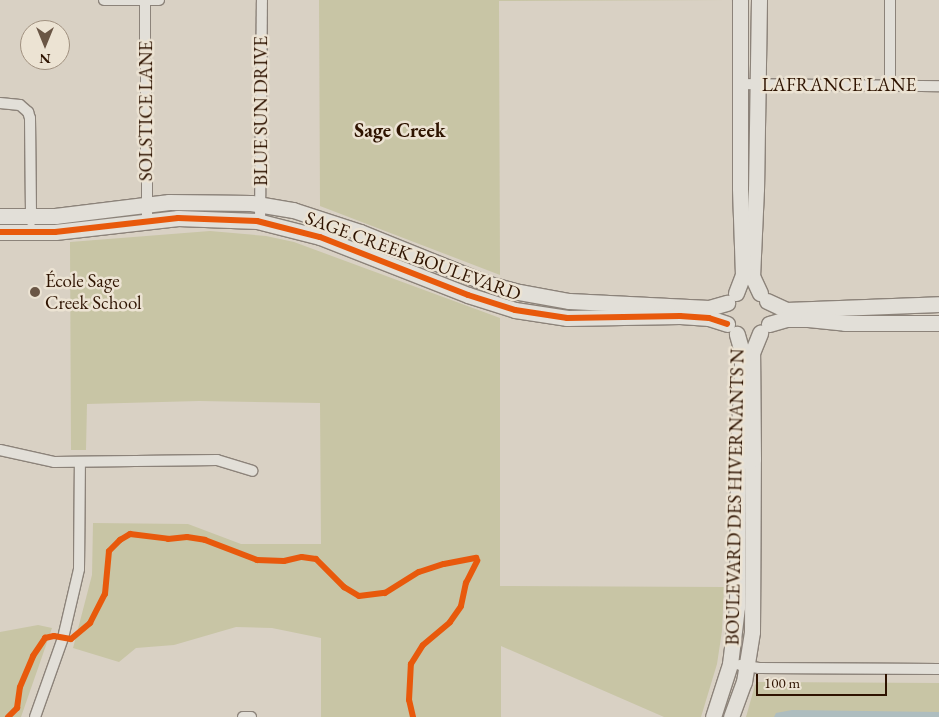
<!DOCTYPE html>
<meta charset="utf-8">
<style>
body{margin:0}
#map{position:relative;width:939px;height:717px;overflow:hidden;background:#d9d1c4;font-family:"EB Garamond",serif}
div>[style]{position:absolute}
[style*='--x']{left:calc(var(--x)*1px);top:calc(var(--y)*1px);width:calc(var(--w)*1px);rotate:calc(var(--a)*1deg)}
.green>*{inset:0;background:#c8c5a5}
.water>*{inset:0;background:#aebdbf}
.roads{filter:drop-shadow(1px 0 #8c837a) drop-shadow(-1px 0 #8c837a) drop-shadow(0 1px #8c837a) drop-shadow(0 -1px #8c837a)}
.street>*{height:10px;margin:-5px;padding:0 5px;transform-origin:5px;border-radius:5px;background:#e2dfd8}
.secondary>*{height:15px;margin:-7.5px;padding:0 7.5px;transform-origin:7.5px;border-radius:7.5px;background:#e2dfd8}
.cycleway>*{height:6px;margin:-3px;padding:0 3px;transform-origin:3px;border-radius:3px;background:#e8590c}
.dots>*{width:14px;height:14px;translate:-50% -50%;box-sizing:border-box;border:2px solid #ece3d3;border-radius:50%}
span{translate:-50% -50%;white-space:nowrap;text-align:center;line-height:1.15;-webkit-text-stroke:5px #ece3d3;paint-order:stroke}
.street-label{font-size:19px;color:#2e1300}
.poi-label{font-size:19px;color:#2e1300}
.left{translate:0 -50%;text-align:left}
.neighbourhood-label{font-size:20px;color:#2e1300;font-weight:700}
.north{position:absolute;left:20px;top:20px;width:50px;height:50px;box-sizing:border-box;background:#ece3d3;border:1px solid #a0907f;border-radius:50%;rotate:180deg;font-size:14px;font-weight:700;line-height:20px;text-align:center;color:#2e1300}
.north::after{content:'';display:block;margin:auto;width:18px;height:22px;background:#6a5645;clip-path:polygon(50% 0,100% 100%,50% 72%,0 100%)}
.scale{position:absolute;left:756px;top:674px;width:131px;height:22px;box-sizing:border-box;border:2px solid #2e1300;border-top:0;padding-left:6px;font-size:15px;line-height:18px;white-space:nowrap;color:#2e1300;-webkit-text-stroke:4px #ece3d3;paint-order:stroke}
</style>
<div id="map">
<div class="green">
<div style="clip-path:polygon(319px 0,728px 0,499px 1px,500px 275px,320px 206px)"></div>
<div style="clip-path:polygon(210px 231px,266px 236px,294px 242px,500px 318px,500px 586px,724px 587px,722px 631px,717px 664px,701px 717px,664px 717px,501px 646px,501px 717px,321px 717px,321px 638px,272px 628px,236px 627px,174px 645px,136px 648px,119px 662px,73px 648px,92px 575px,93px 523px,188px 524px,241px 544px,321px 544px,320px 403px,199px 401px,87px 404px,86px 450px,71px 450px,70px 242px)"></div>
<div style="clip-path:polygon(38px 625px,52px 628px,21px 717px,0 717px,0 632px)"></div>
<div style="clip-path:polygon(758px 682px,939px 683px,939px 717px,746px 717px,755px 685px)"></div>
</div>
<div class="water">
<div style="clip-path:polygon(792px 710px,939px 712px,939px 717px,774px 717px,776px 713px)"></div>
</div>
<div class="roads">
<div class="street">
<div style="--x:104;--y:0;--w:55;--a:0"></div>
<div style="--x:890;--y:0;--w:85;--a:90"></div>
<div style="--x:145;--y:1;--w:220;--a:89.5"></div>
<div style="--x:740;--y:84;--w:199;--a:0.6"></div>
<div style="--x:0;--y:103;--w:20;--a:6"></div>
<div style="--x:20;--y:105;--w:11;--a:41"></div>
<div style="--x:28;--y:112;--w:6;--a:72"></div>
<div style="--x:30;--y:118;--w:103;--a:89.4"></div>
<div style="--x:260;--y:221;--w:221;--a:-89.5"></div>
<div style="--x:0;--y:450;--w:55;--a:12.5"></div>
<div style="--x:54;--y:462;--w:163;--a:-0.7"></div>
<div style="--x:217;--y:460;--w:37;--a:17"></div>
<div style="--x:740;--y:665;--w:19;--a:9"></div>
<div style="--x:759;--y:668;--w:180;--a:0.3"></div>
<div style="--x:35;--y:717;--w:84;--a:-70.5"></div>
<div style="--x:63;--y:638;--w:71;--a:-76.9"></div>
<div style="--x:79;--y:569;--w:107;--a:-89.5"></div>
<div style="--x:243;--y:717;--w:8;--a:0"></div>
</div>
<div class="secondary">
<div style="--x:759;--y:0;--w:189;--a:90.9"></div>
<div style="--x:756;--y:189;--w:87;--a:92.6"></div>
<div style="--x:752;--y:276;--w:19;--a:65"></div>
<div style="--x:0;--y:216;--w:55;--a:0"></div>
<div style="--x:55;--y:216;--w:115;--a:-7"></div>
<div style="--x:169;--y:202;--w:82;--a:0.7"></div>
<div style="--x:251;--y:203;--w:43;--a:9.5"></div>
<div style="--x:293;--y:210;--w:71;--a:18.2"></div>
<div style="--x:360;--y:232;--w:139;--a:22"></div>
<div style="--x:489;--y:284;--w:31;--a:15"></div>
<div style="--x:519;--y:292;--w:51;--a:10.2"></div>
<div style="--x:569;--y:301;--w:140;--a:2.9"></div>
<div style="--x:709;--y:308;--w:19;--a:-16"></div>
<div style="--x:0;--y:232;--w:55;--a:0"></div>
<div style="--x:55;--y:232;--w:124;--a:-6.5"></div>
<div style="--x:178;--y:218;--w:79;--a:2.2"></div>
<div style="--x:257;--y:221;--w:65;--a:14.3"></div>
<div style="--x:320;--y:237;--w:159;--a:21.4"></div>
<div style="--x:468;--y:295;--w:49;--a:17.7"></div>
<div style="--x:515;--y:310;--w:53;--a:8.7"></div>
<div style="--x:567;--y:318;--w:113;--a:-1"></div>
<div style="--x:680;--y:316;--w:29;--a:4"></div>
<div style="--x:709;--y:318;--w:19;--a:18"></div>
<div style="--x:736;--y:293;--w:19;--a:-69"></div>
<div style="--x:743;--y:275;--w:87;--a:-92"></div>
<div style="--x:740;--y:188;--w:188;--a:-90"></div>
<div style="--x:767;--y:301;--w:21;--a:25"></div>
<div style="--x:786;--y:310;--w:153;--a:-2.2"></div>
<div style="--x:769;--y:324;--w:18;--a:-16"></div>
<div style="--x:786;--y:319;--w:22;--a:0"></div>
<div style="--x:808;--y:319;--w:37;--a:6"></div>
<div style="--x:845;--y:323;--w:94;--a:0"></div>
<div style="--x:713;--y:717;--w:56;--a:-72.2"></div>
<div style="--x:730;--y:664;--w:57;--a:-83"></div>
<div style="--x:737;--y:607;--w:157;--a:-89.6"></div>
<div style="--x:738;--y:450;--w:83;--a:-87.2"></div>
<div style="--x:742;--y:367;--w:15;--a:-90"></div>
<div style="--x:742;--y:352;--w:19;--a:-106"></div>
<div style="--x:731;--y:717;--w:37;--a:-70"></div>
<div style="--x:744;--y:682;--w:51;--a:-80.9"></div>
<div style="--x:752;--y:632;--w:173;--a:-89.7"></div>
<div style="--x:753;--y:459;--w:106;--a:-90.5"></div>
<div style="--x:752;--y:353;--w:22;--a:-68"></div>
</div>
</div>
<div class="cycleway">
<div style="--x:0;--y:232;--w:55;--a:0"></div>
<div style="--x:55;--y:232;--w:124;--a:-6.5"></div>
<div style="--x:178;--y:218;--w:79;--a:2.2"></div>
<div style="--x:257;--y:221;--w:65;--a:14.3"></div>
<div style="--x:320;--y:237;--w:159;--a:21.4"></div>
<div style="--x:468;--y:295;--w:49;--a:17.7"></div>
<div style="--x:515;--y:310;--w:53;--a:8.7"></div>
<div style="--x:567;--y:318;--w:113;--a:-1"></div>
<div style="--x:680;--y:316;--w:29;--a:4"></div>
<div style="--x:709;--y:318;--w:19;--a:18"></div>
<div style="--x:8;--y:717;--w:13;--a:-45"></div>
<div style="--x:17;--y:708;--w:21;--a:-82"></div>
<div style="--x:20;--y:687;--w:34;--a:-67"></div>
<div style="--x:33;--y:656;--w:22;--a:-56"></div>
<div style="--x:45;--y:638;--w:9;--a:-13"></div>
<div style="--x:54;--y:636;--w:17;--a:10"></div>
<div style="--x:71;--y:639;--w:25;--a:-40"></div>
<div style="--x:90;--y:623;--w:33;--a:-63"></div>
<div style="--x:105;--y:594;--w:43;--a:-84.7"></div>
<div style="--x:109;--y:551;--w:16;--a:-45"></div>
<div style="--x:120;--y:540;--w:12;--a:-31"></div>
<div style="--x:130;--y:534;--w:38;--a:7"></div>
<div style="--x:168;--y:539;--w:19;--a:-6"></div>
<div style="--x:187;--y:537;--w:18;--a:9"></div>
<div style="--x:205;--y:540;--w:56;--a:21"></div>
<div style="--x:257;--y:560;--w:27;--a:2"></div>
<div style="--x:284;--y:561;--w:18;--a:-13"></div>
<div style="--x:302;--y:557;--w:14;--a:8"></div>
<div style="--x:316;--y:559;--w:40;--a:45"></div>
<div style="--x:344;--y:587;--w:17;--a:31"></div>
<div style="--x:359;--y:596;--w:26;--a:-7"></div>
<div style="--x:385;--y:593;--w:40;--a:-32"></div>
<div style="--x:419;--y:572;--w:26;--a:-18"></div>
<div style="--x:444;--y:564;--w:33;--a:-11"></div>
<div style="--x:413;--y:717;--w:17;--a:-103"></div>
<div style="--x:409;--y:700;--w:36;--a:-87"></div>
<div style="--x:411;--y:664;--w:22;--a:-58"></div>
<div style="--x:423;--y:645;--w:35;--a:-40"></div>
<div style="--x:450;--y:622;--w:19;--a:-55"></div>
<div style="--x:461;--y:606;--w:24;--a:-78"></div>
<div style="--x:466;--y:583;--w:25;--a:-63"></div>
</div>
<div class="dots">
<div style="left:35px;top:292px;background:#6a5645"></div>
</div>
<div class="street-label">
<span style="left:839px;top:85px">LAFRANCE LANE</span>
<span style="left:146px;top:111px;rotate:-90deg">SOLSTICE LANE</span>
<span style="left:261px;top:111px;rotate:-90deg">BLUE SUN DRIVE</span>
<span style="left:413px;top:256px;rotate:20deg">SAGE CREEK BOULEVARD</span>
<span style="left:735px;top:497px;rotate:-89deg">BOULEVARD DES HIVERNANTS N</span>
</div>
<div class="poi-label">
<span class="left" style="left:45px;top:292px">École Sage<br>Creek School</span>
</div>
<div class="neighbourhood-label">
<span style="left:400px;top:130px">Sage Creek</span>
</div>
<div class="north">N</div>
<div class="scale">100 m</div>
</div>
